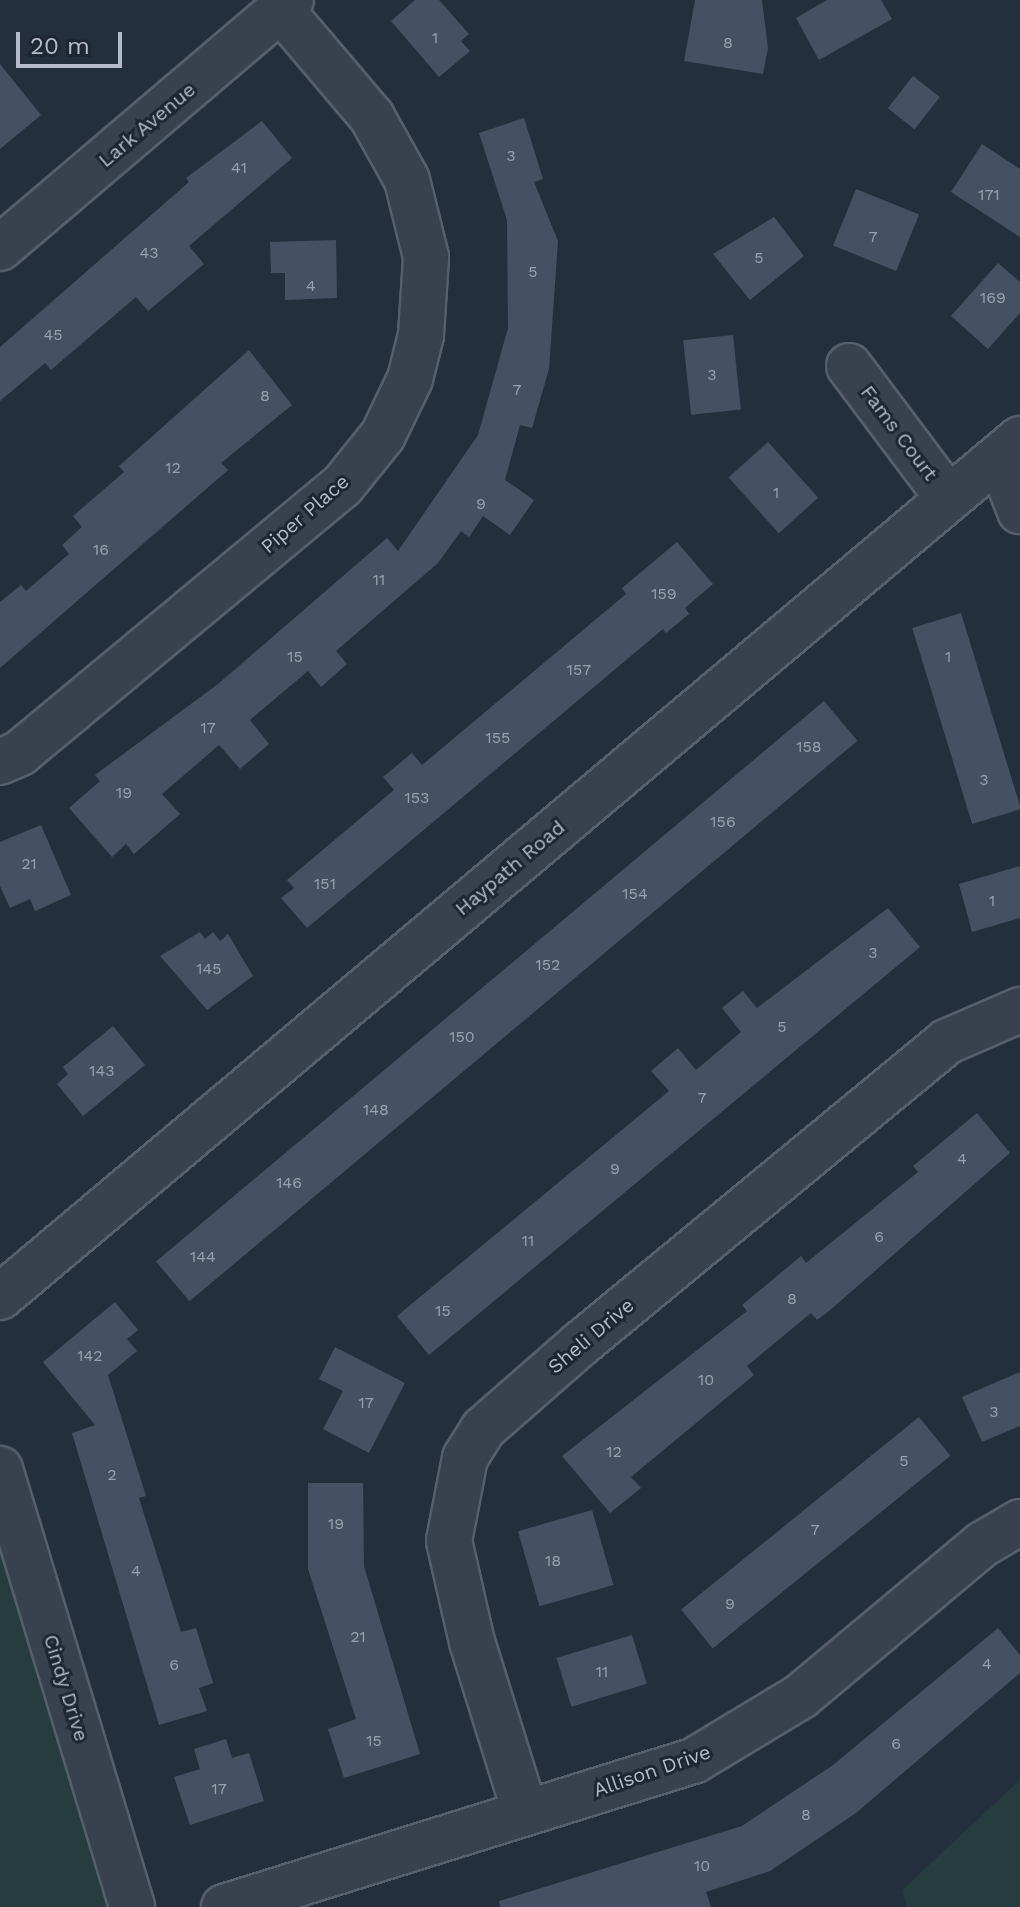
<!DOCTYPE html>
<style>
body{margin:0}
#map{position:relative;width:1020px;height:1907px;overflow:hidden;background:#242f3e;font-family:"Work Sans",sans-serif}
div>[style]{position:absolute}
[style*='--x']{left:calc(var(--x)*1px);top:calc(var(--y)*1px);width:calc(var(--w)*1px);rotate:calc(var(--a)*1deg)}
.green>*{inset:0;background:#263c3f}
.building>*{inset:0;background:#455162;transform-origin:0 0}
.roads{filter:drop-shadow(2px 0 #565f6c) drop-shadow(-2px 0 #565f6c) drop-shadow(0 2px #565f6c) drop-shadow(0 -2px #565f6c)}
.minor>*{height:44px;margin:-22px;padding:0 22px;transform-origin:22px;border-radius:22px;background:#38414e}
span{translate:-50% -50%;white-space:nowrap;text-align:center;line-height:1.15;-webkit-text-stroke:6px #1d2633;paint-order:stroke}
.number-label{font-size:16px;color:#98a1af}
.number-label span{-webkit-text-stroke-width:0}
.street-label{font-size:20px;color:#b4bcc9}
.scale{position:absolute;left:16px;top:32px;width:106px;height:36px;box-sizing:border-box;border:4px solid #b4bcc9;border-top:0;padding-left:10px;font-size:24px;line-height:28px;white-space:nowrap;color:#b4bcc9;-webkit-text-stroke:6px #1d2633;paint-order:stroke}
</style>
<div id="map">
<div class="green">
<div style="clip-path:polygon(0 1536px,112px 1907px,0 1907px)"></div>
<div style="clip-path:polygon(1020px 1780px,1020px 1907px,907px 1907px,902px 1890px)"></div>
</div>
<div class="building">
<div style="clip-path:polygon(415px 0,439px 0,469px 34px,461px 41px,470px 51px,439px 77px,391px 21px)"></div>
<div style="clip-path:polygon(695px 0,762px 0,768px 48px,763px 74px,684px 61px)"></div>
<div style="clip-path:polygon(827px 0,881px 0,892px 19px,819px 60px,796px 18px)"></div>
<div style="clip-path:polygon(0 64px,41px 115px,0 149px)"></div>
<div style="left:913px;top:76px;width:34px;height:41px;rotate:38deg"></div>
<div style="clip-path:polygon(524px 118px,543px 179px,534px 182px,558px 241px,549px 369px,532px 428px,520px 425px,505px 480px,534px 500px,510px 535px,483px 516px,469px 537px,461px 531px,438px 563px,336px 651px,347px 664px,321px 687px,308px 671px,250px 720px,269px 744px,240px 769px,219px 745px,162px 794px,180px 814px,134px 854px,126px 844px,112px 857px,69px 808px,100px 781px,95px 775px,218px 684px,387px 538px,398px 551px,478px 435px,508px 328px,507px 220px,479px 133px)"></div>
<div style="clip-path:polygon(262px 121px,292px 158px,189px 246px,204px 264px,148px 311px,136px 297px,51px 370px,45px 363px,0 401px,0 347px,189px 182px,186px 178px)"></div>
<div style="clip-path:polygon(982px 144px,1020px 169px,1020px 237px,951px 192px)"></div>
<div style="left:856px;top:189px;width:68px;height:61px;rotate:22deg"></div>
<div style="clip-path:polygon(774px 217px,804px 256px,750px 300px,713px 254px)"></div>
<div style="clip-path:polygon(336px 240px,337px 298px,285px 300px,285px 273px,271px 273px,270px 242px)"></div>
<div style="clip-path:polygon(998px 263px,1020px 282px,1020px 313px,988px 349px,951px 316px)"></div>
<div style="left:733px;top:335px;width:75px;height:50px;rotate:84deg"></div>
<div style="clip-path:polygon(249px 350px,292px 405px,221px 463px,228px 470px,0 668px,0 602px,21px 585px,26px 591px,69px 554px,62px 545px,82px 527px,73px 516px,124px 472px,119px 466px)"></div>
<div style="left:768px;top:442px;width:75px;height:53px;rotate:48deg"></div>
<div style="clip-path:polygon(677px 542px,713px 584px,685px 608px,689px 614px,666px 633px,663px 629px,307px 928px,281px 898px,294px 888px,287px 880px,394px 790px,383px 777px,412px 753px,422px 765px,626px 594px,622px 588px)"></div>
<div style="left:961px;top:613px;width:205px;height:51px;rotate:73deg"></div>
<div style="left:824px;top:701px;width:52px;height:872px;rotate:50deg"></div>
<div style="clip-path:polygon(41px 825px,71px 895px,35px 911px,30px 899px,10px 908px,0 886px,0 842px)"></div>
<div style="clip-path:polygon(1020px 866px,1020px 918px,972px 932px,959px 884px)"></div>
<div style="clip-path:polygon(888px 908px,920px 947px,429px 1355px,397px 1316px,669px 1091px,651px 1071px,678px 1048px,696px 1070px,741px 1032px,722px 1008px,743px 991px,757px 1008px)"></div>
<div style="clip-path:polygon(200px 932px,205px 939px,213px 932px,220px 941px,228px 934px,253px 976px,207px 1010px,160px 956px)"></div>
<div style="clip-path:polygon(113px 1026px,145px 1065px,83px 1116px,57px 1084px,68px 1074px,63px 1067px)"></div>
<div style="clip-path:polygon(977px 1113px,1010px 1153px,829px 1311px,817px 1320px,811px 1313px,747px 1366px,754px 1375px,631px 1477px,641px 1488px,610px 1513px,562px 1456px,747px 1311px,742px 1305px,801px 1256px,806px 1263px,918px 1172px,913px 1166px)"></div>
<div style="clip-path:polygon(115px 1302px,138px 1330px,127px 1339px,137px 1351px,108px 1375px,146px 1496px,139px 1498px,181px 1632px,196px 1628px,213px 1683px,199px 1688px,207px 1711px,159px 1725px,72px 1433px,95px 1425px,43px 1362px)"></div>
<div style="clip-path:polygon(335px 1347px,405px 1383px,369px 1453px,323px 1429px,343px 1391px,319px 1379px)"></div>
<div style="clip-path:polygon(1020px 1372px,1020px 1426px,982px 1442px,962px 1397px)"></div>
<div style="left:919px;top:1417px;width:50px;height:306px;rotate:51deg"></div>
<div style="clip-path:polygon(308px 1483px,363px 1483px,364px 1566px,420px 1754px,344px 1778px,328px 1729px,356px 1719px,308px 1569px)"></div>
<div style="left:592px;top:1510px;width:78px;height:77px;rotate:74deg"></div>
<div style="clip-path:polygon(998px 1628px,1020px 1655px,1020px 1673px,856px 1813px,770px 1871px,706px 1892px,711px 1907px,500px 1907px,499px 1901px,742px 1826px,833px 1765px)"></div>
<div style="left:632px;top:1635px;width:51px;height:79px;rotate:73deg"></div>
<div style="clip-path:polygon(226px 1739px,232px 1758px,249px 1753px,264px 1801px,190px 1825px,174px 1777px,200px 1769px,194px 1749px)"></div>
</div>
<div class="roads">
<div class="minor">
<div style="--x:0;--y:248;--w:382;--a:-40.4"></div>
<div style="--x:849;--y:366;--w:166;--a:53.1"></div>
<div style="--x:1000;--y:459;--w:56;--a:69"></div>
<div style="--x:0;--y:762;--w:22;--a:-24"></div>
<div style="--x:20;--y:753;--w:418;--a:-39.7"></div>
<div style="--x:342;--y:486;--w:65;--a:-51.2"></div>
<div style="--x:383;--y:435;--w:62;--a:-64.3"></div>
<div style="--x:410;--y:379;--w:45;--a:-76"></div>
<div style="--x:421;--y:335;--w:78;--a:-86.3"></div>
<div style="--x:426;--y:257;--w:79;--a:-103.9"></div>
<div style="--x:407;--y:180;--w:72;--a:-119.1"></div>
<div style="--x:372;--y:117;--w:138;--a:-130.3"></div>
<div style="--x:0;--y:1297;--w:1333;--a:-40.07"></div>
<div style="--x:0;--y:1469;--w:457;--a:73.2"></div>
<div style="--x:525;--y:1812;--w:178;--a:-107.3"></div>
<div style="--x:472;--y:1642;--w:104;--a:-102.8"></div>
<div style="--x:449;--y:1541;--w:85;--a:-79.1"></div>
<div style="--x:465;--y:1458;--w:34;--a:-58"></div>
<div style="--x:483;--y:1429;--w:128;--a:-41.2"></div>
<div style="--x:579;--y:1345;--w:476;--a:-39.5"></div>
<div style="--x:946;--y:1042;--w:81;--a:-23.4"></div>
<div style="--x:224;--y:1907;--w:493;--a:-17.3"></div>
<div style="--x:695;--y:1760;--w:124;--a:-31.1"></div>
<div style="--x:801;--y:1696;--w:237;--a:-39.9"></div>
<div style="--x:983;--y:1544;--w:43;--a:-30.7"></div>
</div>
</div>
<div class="number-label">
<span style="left:435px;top:38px">1</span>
<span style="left:728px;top:43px">8</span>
<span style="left:511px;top:156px">3</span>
<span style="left:239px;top:168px">41</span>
<span style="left:989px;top:195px">171</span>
<span style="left:873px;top:237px">7</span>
<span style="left:149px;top:253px">43</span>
<span style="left:759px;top:258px">5</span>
<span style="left:533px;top:272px">5</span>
<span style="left:311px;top:286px">4</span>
<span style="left:993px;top:298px">169</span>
<span style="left:53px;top:335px">45</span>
<span style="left:712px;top:375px">3</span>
<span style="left:517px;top:390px">7</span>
<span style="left:265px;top:396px">8</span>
<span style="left:173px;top:468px">12</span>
<span style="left:776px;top:493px">1</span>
<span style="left:481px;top:504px">9</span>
<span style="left:101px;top:550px">16</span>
<span style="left:379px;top:580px">11</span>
<span style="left:664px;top:594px">159</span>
<span style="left:295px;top:657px">15</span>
<span style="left:948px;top:657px">1</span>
<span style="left:579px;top:670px">157</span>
<span style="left:208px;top:728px">17</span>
<span style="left:498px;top:738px">155</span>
<span style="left:809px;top:747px">158</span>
<span style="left:984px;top:780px">3</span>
<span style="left:124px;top:793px">19</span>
<span style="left:417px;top:798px">153</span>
<span style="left:723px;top:822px">156</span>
<span style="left:29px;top:864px">21</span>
<span style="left:325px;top:884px">151</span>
<span style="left:635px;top:894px">154</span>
<span style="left:992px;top:901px">1</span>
<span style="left:873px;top:953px">3</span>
<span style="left:548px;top:965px">152</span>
<span style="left:209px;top:969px">145</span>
<span style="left:782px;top:1027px">5</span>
<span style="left:462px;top:1037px">150</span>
<span style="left:102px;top:1071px">143</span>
<span style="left:702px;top:1098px">7</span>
<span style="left:376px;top:1110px">148</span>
<span style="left:962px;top:1159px">4</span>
<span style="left:615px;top:1169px">9</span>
<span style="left:289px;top:1183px">146</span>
<span style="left:879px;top:1237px">6</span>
<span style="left:528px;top:1241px">11</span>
<span style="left:203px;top:1257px">144</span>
<span style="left:792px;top:1299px">8</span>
<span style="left:443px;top:1311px">15</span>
<span style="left:90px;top:1356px">142</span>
<span style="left:706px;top:1380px">10</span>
<span style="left:366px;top:1403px">17</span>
<span style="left:994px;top:1412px">3</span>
<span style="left:614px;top:1452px">12</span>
<span style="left:904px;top:1461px">5</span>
<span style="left:112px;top:1475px">2</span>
<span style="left:336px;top:1524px">19</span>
<span style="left:815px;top:1530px">7</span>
<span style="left:553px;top:1561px">18</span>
<span style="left:136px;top:1571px">4</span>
<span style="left:730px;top:1604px">9</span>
<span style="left:358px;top:1637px">21</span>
<span style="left:987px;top:1664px">4</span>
<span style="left:174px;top:1665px">6</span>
<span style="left:602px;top:1672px">11</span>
<span style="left:374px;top:1741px">15</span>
<span style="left:896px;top:1744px">6</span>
<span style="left:219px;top:1789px">17</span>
<span style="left:806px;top:1815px">8</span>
<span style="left:702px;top:1866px">10</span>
</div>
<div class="street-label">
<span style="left:147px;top:125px;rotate:-40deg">Lark Avenue</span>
<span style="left:899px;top:433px;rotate:53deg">Fams Court</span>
<span style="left:305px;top:514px;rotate:-41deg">Piper Place</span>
<span style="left:510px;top:868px;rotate:-40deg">Haypath Road</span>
<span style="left:591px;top:1336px;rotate:-40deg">Sheli Drive</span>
<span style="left:66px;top:1688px;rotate:73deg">Cindy Drive</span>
<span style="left:652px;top:1771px;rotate:-19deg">Allison Drive</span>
</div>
<div class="scale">20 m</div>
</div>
